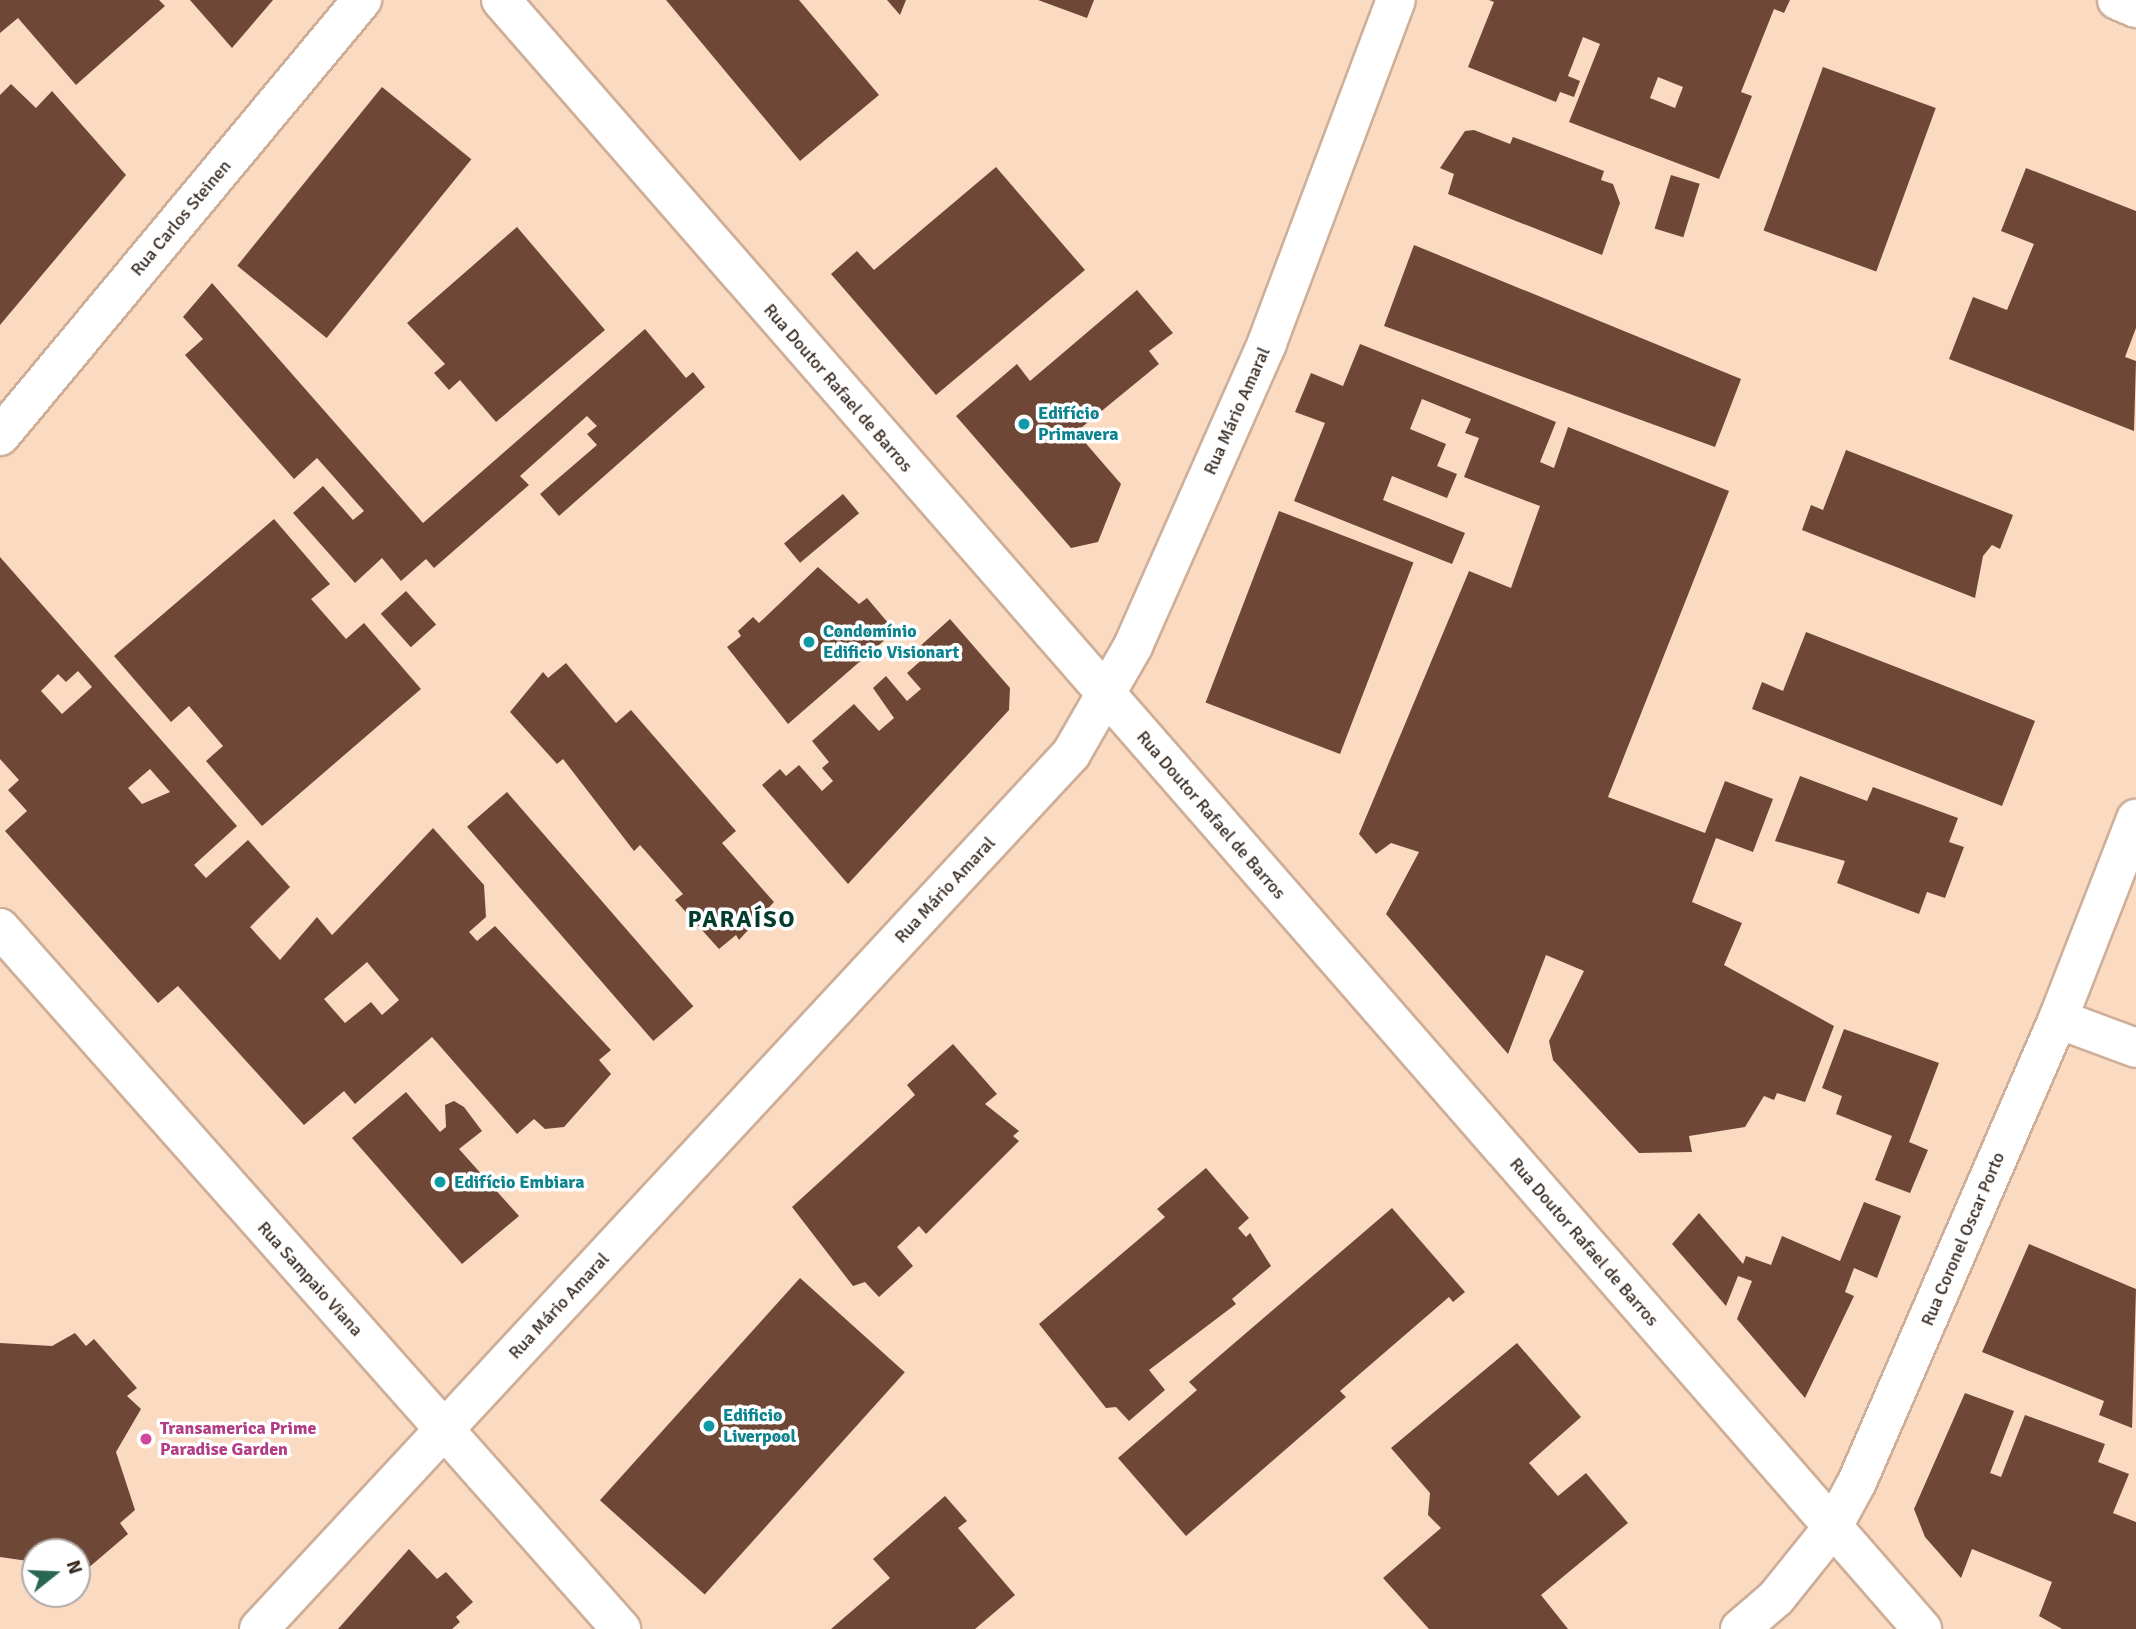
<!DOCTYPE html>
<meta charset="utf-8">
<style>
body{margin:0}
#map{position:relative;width:2136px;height:1629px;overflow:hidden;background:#fbdac2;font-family:Signika,sans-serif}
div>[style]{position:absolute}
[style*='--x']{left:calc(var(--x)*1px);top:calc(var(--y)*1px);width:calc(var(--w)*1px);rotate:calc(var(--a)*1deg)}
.building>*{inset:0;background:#6e4736;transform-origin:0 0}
.roads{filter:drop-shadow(2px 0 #ceae97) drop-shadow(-2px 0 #ceae97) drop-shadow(0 2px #ceae97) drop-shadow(0 -2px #ceae97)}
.minor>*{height:38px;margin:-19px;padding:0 19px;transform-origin:19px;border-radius:19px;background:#fff}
.dots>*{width:19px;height:19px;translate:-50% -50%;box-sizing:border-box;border:4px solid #fff;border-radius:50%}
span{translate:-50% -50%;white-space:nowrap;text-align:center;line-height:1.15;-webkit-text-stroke:7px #fff;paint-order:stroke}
.street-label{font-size:18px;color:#382b22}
.culture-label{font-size:18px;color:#0d838f;font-weight:700}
.left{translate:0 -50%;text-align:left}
.hotel-label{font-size:18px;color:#b23c85;font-weight:700}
.district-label{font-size:24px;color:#033b2c;font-weight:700;letter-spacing:2px}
.north{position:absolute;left:21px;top:1538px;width:70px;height:70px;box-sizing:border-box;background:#fff;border:2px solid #afaaa7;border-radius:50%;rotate:72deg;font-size:19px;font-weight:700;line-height:28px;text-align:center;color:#382b22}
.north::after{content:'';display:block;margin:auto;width:24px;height:32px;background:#286754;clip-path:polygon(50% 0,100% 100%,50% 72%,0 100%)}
</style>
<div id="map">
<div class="building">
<div style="clip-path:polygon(0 0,159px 0,165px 6px,76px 85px,18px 18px,0 33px)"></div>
<div style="clip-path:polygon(190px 0,273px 0,232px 48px)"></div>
<div style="clip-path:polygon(666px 0,799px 0,879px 95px,800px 161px)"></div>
<div style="clip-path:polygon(887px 0,906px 0,900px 15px)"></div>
<div style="clip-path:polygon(1038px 0,1094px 0,1087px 18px)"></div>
<div style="clip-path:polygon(evenodd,1489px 0,1790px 0,1784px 13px,1774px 9px,1741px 92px,1752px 96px,1719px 179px,1569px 122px,1600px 44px,1583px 37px,1568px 76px,1580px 81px,1574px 97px,1560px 92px,1556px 102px,1468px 67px,1494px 2px,1489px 0,1658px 77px,1683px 87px,1675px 108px,1650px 98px,1658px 77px)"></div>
<div style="left:1823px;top:67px;width:120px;height:174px;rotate:20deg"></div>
<div style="clip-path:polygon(11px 84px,36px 108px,52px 91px,126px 175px,0 325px,0 95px)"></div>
<div style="left:382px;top:87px;width:115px;height:230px;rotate:39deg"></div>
<div style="clip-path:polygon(1474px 130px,1510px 144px,1513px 137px,1604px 171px,1601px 180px,1613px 184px,1620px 203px,1602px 255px,1448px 194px,1454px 174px,1440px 168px,1465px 131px)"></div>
<div style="clip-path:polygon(996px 167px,1085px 270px,936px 395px,831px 274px,857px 251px,874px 270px)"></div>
<div style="clip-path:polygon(2026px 168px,2136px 211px,2136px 328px,2125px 357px,2136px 361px,2134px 431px,1949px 359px,1973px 297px,2007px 310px,2034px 244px,2001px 231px)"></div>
<div style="left:1671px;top:175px;width:30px;height:56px;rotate:17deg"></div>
<div style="clip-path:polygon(517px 227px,605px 330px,496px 422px,460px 380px,449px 390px,434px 373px,445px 364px,407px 323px)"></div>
<div style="clip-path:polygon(1414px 245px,1741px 379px,1715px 447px,1384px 326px)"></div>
<div style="clip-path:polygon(212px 283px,423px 523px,645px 329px,686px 378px,693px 372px,705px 387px,559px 516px,540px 494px,597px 445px,587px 434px,597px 426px,587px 416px,520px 476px,529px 485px,434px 568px,426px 559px,401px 581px,382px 558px,355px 583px,293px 513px,323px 486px,353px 520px,364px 511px,317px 458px,294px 479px,185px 355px,203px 339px,183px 317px)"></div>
<div style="clip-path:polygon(1137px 290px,1173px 333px,1149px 351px,1159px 364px,1076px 432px,1121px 484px,1098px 542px,1071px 548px,956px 416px,1017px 364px,1030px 381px)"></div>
<div style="clip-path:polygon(1360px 344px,1556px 422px,1540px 462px,1554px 468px,1568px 427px,1729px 491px,1608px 797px,1705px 833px,1725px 781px,1773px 799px,1753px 852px,1716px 838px,1692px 902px,1742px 923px,1724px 965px,1834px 1026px,1805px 1102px,1777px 1093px,1774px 1100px,1764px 1096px,1745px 1127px,1689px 1136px,1692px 1152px,1639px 1153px,1553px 1060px,1549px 1041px,1584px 971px,1546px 955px,1508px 1054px,1386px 914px,1419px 852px,1391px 843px,1376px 854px,1359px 834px,1469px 571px,1511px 588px,1540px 506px,1464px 477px,1479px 438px,1465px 433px,1471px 419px,1422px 399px,1410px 429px,1446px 444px,1437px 466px,1457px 474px,1447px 498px,1392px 476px,1383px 500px,1465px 533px,1452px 564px,1294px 501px,1325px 423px,1295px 412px,1311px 373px,1343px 386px)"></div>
<div style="clip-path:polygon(1846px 450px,2013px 515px,2000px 549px,1992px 545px,1983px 556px,1975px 598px,1802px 530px,1811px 505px,1823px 510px)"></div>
<div style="left:843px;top:494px;width:25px;height:77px;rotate:50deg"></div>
<div style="left:1279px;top:511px;width:144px;height:205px;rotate:21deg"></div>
<div style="clip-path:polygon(274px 519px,330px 584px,311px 599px,346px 639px,364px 623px,421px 689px,262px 826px,206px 761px,223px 746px,189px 706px,171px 722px,114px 656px)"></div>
<div style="clip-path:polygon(evenodd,0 557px,237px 826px,194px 865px,206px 878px,248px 840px,290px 887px,250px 927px,280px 960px,317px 917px,332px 935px,337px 930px,433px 828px,484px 885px,486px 917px,469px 932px,477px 941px,495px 926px,611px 1050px,599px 1060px,611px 1074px,564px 1127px,545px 1129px,534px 1119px,517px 1134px,432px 1037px,355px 1104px,344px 1091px,304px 1125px,178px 986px,158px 1003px,5px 831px,27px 811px,8px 790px,19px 780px,0 759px,0 557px,78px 671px,92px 687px,62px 714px,41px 691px,58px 674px,66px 682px,78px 671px,0 557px,150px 769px,170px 792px,142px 804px,128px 788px,150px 769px,0 557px,367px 962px,399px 1000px,382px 1015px,371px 1002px,345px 1023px,324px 999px,367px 962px)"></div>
<div style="clip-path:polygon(818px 567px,859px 604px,867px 598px,895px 631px,788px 724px,727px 647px,741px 636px,738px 631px,753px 617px,759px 623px)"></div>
<div style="left:406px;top:591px;width:45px;height:34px;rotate:48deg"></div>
<div style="clip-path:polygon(950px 619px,1010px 688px,1009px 710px,848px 884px,762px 785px,780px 769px,786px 776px,799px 765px,822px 791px,833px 781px,822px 768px,829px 762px,812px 741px,854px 704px,879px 731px,894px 718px,873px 688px,886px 676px,907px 701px,921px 689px,907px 673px,926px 656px,918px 648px)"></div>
<div style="clip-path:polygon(1806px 632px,2035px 721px,2002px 806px,1752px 709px,1762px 682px,1783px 691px)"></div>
<div style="clip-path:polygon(566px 663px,616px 723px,631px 710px,736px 831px,722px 843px,774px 902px,739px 940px,736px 935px,719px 949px,675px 900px,683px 894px,640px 845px,634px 851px,563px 759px,557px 764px,510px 712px,543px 672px,548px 678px)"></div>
<div style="clip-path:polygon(1800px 776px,1867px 801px,1873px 787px,1958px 818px,1949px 842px,1964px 847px,1945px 898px,1927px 892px,1919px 914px,1837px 883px,1845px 861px,1775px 841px)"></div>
<div style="left:507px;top:792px;width:284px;height:53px;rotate:49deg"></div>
<div style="clip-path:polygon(1844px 1029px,1939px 1063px,1909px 1142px,1928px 1150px,1910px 1193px,1875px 1180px,1892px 1136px,1836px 1114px,1842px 1096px,1822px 1088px)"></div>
<div style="clip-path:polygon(953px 1044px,997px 1094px,985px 1104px,1019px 1131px,1013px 1136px,1019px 1141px,926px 1234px,919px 1226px,897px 1247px,913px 1266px,879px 1297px,865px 1282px,853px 1286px,792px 1207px,915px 1095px,907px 1085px)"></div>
<div style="clip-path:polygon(406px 1092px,440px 1132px,446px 1127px,445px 1105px,454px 1101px,464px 1107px,482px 1131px,459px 1149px,519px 1216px,462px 1264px,352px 1138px)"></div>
<div style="clip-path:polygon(1206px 1168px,1249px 1218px,1238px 1228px,1246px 1237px,1250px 1233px,1271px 1266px,1232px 1299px,1236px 1304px,1149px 1370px,1165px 1390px,1129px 1421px,1116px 1407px,1106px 1408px,1039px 1324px,1165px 1217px,1157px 1209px)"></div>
<div style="clip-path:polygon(1864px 1202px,1901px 1216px,1877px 1278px,1854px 1268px,1845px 1292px,1854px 1296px,1805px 1398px,1737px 1319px,1752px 1281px,1738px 1276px,1726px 1306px,1672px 1244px,1699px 1213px,1743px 1264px,1746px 1256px,1771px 1265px,1782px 1236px,1840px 1261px)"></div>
<div style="clip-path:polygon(1392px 1208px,1465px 1292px,1453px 1302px,1449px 1297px,1340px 1391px,1346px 1397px,1186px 1536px,1118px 1458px,1197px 1390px,1189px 1382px)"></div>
<div style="clip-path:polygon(2029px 1244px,2136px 1289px,2132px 1428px,2099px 1415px,2104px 1401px,1982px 1352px)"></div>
<div style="left:800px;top:1278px;width:141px;height:299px;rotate:42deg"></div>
<div style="clip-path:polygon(75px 1333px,86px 1346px,94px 1339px,137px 1388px,127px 1396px,141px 1409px,116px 1452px,135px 1510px,120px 1523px,128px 1534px,80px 1575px,77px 1552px,35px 1552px,35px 1562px,0 1557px,0 1343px,52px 1346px)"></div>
<div style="clip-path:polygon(1517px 1343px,1581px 1417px,1529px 1463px,1558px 1496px,1586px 1473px,1628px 1523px,1541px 1595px,1568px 1629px,1429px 1629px,1383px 1578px,1441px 1528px,1428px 1515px,1430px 1493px,1391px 1448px)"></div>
<div style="clip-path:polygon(1965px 1393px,2014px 1411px,1990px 1473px,2001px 1477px,2025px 1415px,2105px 1444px,2098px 1462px,2129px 1474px,2113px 1513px,2136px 1522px,2136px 1629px,2062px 1629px,2039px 1616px,2052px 1582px,1972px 1549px,1961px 1578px,1925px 1537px,1914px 1509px)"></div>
<div style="clip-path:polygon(945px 1496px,967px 1521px,958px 1528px,1015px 1595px,975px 1629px,831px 1629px,890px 1578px,873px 1559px)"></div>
<div style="clip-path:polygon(409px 1549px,437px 1579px,446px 1572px,473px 1602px,456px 1617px,460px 1622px,452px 1629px,338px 1629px)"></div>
</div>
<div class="roads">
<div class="minor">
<div style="--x:501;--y:0;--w:2162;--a:48.9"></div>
<div style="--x:2117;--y:0;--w:21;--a:23"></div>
<div style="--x:0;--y:436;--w:567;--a:-50.3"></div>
<div style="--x:0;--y:928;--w:937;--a:48.46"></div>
<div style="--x:2058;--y:1019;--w:83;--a:20.4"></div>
<div style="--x:259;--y:1629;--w:1194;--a:-47.14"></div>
<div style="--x:1071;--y:754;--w:125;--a:-60.1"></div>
<div style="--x:1133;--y:646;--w:331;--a:-66.1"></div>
<div style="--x:1267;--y:343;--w:366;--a:-69.4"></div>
<div style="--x:1740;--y:1629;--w:48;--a:-40.7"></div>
<div style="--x:1776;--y:1598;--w:90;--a:-51.3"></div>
<div style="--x:1832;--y:1528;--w:52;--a:-61.5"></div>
<div style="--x:1857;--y:1482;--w:505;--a:-66.53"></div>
<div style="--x:2058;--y:1019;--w:215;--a:-68.7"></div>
</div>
</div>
<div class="dots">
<div style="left:1024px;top:424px;background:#0f9aa8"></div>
<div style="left:809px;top:642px;background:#0f9aa8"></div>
<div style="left:440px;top:1182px;background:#0f9aa8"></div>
<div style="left:709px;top:1426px;background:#0f9aa8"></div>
<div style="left:146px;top:1439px;background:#d1479c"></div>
</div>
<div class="street-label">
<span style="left:181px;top:218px;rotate:-50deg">Rua Carlos Steinen</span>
<span style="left:838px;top:388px;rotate:49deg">Rua Doutor Rafael de Barros</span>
<span style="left:1237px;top:411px;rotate:-66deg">Rua Mário Amaral</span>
<span style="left:1211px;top:815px;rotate:49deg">Rua Doutor Rafael de Barros</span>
<span style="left:945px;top:890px;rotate:-47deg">Rua Mário Amaral</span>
<span style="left:1963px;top:1239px;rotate:-67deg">Rua Coronel Oscar Porto</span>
<span style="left:1584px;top:1242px;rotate:49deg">Rua Doutor Rafael de Barros</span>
<span style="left:310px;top:1279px;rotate:48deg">Rua Sampaio Viana</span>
<span style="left:559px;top:1306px;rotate:-47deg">Rua Mário Amaral</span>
</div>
<div class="culture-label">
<span class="left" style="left:1038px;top:424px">Edifício<br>Primavera</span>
<span class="left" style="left:823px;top:642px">Condomínio<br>Edificio Visionart</span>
<span class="left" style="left:454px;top:1182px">Edifício Embiara</span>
<span class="left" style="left:723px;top:1426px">Edificio<br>Liverpool</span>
</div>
<div class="hotel-label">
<span class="left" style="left:160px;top:1439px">Transamerica Prime<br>Paradise Garden</span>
</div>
<div class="district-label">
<span style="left:742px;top:920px">PARAÍSO</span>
</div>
<div class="north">N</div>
</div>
